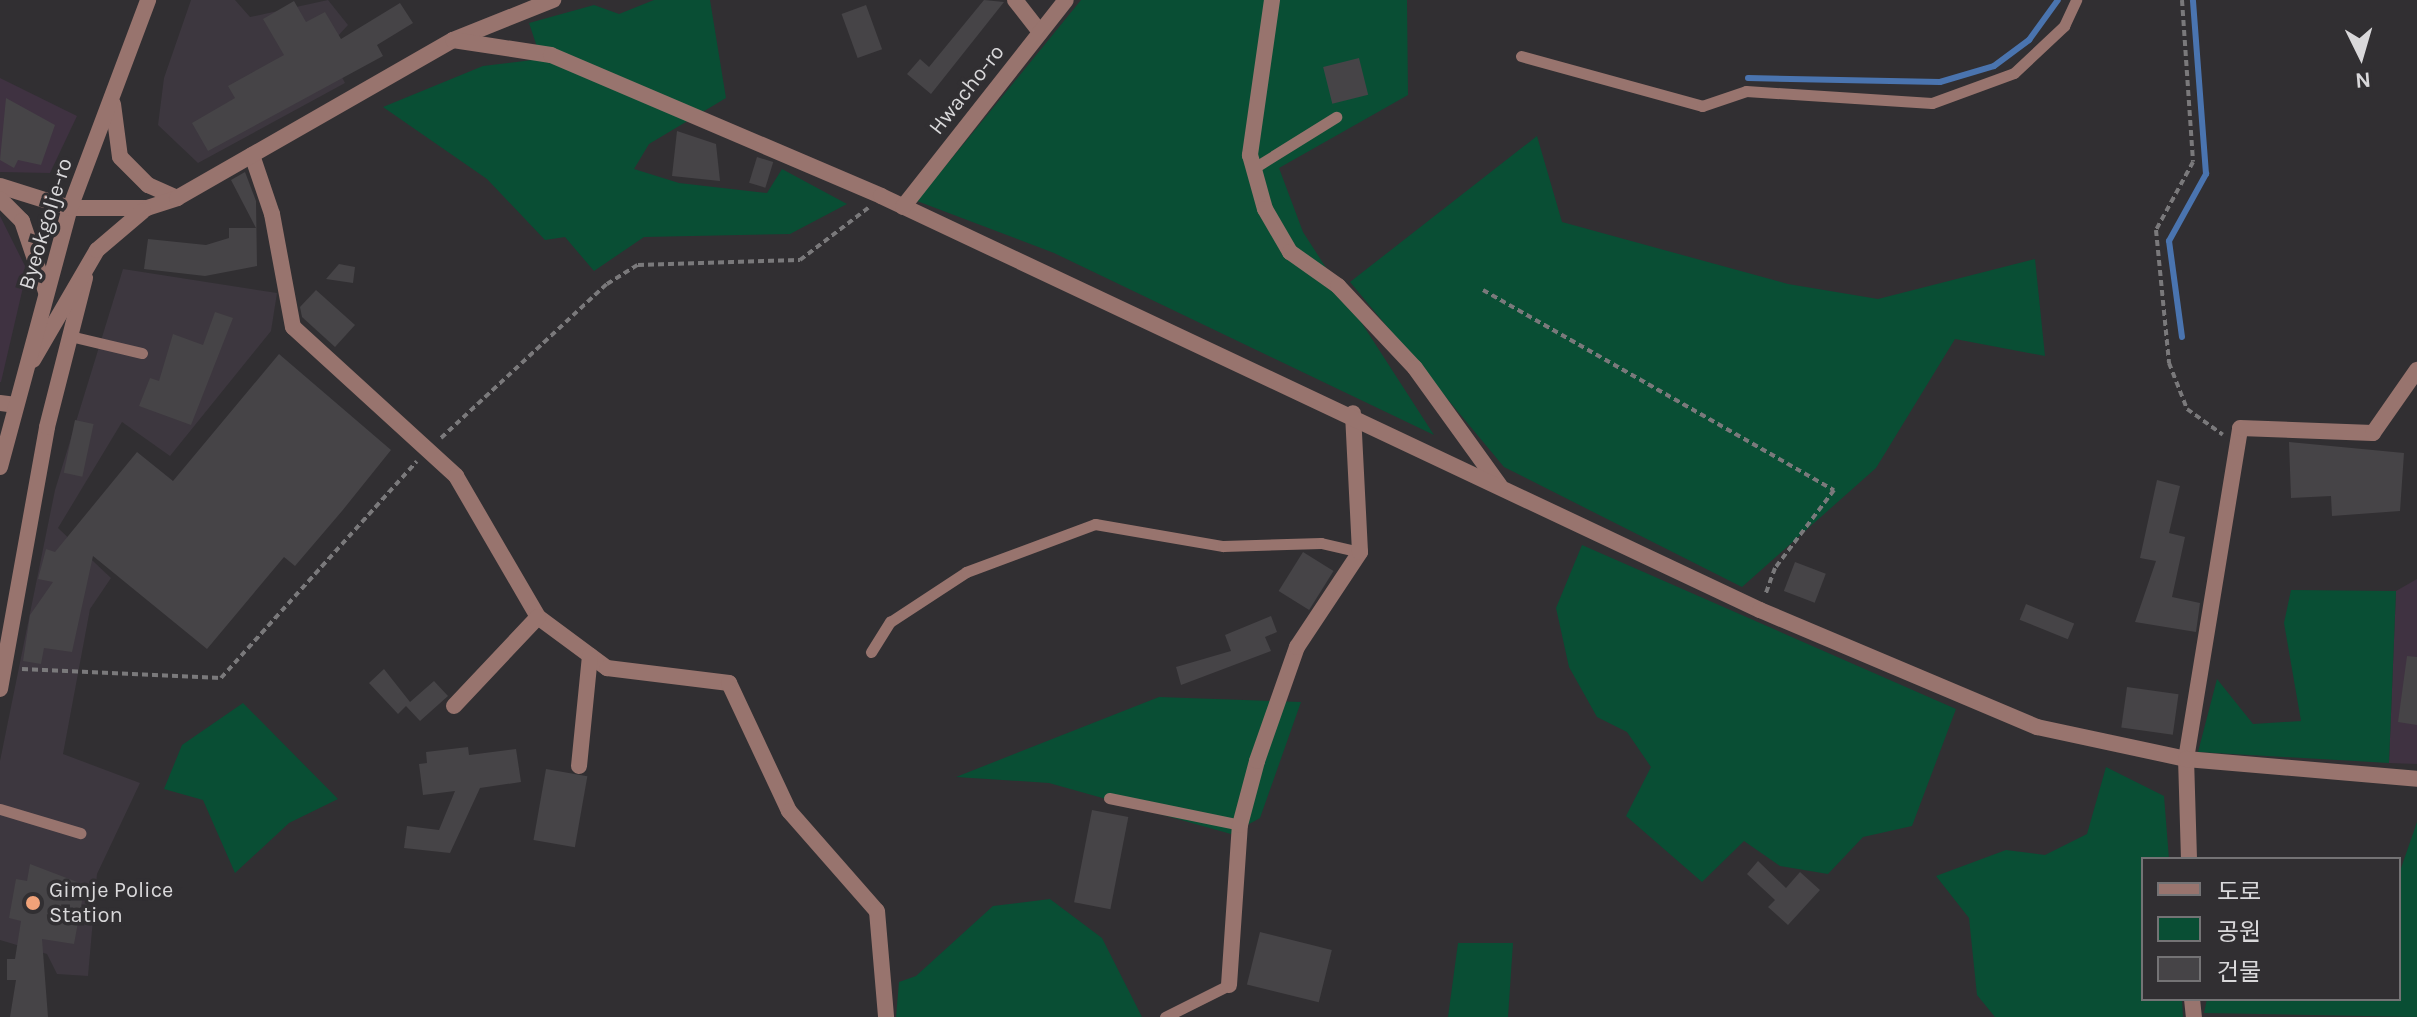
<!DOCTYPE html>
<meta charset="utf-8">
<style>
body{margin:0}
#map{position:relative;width:2417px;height:1017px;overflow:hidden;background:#312f32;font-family:Karla,"Noto Sans KR",sans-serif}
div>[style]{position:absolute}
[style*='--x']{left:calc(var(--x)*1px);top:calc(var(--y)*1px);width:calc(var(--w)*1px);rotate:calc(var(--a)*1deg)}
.built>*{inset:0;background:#3d373f}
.industrial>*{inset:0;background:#3f3241}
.green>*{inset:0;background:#094e34}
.stream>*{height:6px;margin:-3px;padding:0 3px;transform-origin:3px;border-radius:3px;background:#4a74af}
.building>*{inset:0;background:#464447;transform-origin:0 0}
.path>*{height:4px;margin-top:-2px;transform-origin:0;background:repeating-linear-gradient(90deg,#7a797b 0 6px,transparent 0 10px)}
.service>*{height:11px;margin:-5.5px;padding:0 5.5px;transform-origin:5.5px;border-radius:5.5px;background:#98746e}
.minor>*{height:16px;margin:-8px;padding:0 8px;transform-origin:8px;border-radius:8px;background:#98746e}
.tertiary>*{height:16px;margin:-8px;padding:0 8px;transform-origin:8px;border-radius:8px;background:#98746e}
.dots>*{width:22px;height:22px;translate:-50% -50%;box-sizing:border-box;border:4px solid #312f32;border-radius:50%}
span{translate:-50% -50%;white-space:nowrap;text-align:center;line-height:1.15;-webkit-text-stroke:7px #312f32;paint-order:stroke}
.street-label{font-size:22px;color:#d9d8da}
.poi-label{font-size:22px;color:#d9d8da}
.left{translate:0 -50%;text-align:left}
.legend{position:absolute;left:2141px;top:857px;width:260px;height:144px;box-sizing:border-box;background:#312f32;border:2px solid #747375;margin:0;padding:10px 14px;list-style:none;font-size:24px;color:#d9d8da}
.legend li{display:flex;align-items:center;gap:16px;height:40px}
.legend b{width:40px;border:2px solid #747375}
.north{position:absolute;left:2321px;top:16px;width:80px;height:80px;-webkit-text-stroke:6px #312f32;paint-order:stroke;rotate:175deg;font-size:22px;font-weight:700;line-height:32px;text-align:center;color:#d9d8da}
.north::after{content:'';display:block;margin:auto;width:28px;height:36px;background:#d9d8da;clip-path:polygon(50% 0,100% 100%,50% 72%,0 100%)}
</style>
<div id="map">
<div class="built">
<div style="clip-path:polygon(191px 0,235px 0,250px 17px,328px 0,348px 25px,327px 48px,345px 83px,198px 163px,158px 125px,164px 78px)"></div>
<div style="clip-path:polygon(123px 269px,277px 293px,271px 331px,170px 456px,122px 422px,58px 528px,111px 578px,90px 609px,63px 754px,140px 783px,97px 874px,88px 976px,57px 974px,47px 954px,0 940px,0 761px,55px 490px)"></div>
</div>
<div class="industrial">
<div style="clip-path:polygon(0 78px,77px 116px,50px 173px,0 172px)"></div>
<div style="clip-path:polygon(0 216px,27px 270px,1px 382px,0 382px)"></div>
<div style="clip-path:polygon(2417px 579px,2417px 764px,2389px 763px,2396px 591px)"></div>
</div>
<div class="green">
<div style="clip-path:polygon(654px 0,710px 0,726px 98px,649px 144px,634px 169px,679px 183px,767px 193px,782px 169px,847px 204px,790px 234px,644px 237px,594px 271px,565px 237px,545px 240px,487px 179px,383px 107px,483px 66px,541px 59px,529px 23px,594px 5px,619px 14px)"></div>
<div style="clip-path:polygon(1081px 0,1407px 0,1408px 95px,1279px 168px,1303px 232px,1434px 435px,1054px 253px,917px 201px)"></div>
<div style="clip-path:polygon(1537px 136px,1562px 222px,1788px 284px,1878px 299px,2035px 259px,2045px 356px,1955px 339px,1876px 468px,1742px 587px,1504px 467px,1350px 282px)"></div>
<div style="clip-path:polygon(1582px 545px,1956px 709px,1912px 826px,1863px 837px,1828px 874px,1780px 866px,1744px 841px,1702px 882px,1626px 816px,1651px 767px,1627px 732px,1597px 717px,1569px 667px,1556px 608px)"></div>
<div style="clip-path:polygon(2291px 590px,2396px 591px,2389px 763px,2198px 752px,2217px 679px,2253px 724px,2301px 721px,2284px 623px)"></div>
<div style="clip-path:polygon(1159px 697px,1301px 702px,1260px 818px,1231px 834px,1049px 783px,956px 777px)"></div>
<div style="clip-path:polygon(243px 703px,338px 799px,289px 823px,235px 873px,203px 800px,164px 789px,182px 745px)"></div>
<div style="clip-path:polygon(2106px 767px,2164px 796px,2169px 859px,2143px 859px,2143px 999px,2182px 999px,2183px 1017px,1995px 1017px,1977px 995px,1969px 918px,1936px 876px,2006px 850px,2045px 855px,2087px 834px)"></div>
<div style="clip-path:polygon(2417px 822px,2417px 1017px,2204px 1013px,2207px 999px,2399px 999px,2399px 874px)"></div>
<div style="clip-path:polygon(1050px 899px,1102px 938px,1142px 1017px,896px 1017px,899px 982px,916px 976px,993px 906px)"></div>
<div style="clip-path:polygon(1458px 943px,1513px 943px,1508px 1017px,1448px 1017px)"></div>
</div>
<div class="stream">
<div style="--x:1748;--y:78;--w:192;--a:1.2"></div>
<div style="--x:1940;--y:82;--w:56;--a:-16.5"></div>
<div style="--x:1994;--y:66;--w:44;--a:-36.6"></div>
<div style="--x:2029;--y:40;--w:49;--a:-54.1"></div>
<div style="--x:2182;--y:337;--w:97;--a:-97.7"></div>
<div style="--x:2169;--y:241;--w:77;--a:-61.1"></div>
<div style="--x:2206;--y:174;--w:174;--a:-94.3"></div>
</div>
<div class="building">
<div style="clip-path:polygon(984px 0,1004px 2px,931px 94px,907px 74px,920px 59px,929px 67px)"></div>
<div style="clip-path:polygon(294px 1px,306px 22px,325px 12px,341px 39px,400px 3px,413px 23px,377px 45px,383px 56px,208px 151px,192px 123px,235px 98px,228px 86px,284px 55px,263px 19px)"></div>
<div style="left:866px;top:5px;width:47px;height:26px;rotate:70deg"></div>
<div style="left:1359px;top:58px;width:38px;height:37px;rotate:76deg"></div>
<div style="clip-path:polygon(6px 98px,55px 125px,41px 165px,18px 160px,14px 168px,0 160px)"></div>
<div style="clip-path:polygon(677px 131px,716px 144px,720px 181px,672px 176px)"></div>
<div style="left:757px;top:157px;width:17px;height:27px;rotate:17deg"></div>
<div style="clip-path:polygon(245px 172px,256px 201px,257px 266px,205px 276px,144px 269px,148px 239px,206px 245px,229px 238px,229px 228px,256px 228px,231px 180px)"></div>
<div style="clip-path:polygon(339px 264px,355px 267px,353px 283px,326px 279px)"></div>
<div style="clip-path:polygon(316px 290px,355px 325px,335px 347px,302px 317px,300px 307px)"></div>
<div style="clip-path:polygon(215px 312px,233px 318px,191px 425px,139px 406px,150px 378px,159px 381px,173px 334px,203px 345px)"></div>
<div style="clip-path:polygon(279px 354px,391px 450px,342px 511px,295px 566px,284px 557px,207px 649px,93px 556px,72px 652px,44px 648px,41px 664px,23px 661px,30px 615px,53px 582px,38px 579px,46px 549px,55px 552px,137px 452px,173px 481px)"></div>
<div style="left:75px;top:420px;width:19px;height:54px;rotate:12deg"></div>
<div style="clip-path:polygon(2289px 442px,2404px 453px,2400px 511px,2332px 516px,2331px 496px,2291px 498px)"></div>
<div style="clip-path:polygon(2157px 480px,2180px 486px,2169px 533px,2185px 537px,2172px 597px,2200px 603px,2196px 632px,2135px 622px,2156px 561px,2140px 558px)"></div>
<div style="left:1303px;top:552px;width:36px;height:46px;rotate:32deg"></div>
<div style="left:1795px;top:562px;width:33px;height:31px;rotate:21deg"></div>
<div style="left:2026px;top:604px;width:52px;height:17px;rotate:22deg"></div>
<div style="clip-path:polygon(1271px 616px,1277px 632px,1265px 637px,1271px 651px,1181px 685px,1176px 667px,1231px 651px,1225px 635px)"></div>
<div style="clip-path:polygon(2407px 656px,2417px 657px,2417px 725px,2398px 722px)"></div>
<div style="clip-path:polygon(384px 669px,410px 702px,434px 681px,448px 696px,420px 721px,406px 706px,398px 714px,369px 683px)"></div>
<div style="left:2127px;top:687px;width:52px;height:41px;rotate:8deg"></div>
<div style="clip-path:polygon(468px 747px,469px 755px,516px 749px,521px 782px,480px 788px,450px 853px,404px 848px,407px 826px,439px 830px,455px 791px,423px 795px,419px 764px,427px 763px,426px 752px)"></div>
<div style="left:546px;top:769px;width:42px;height:72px;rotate:10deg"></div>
<div style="left:1092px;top:810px;width:37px;height:94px;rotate:11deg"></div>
<div style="clip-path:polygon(1758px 861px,1786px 888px,1800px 872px,1820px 890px,1788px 925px,1768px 907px,1775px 900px,1747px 874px)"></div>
<div style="clip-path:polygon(30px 864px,85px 885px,74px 944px,42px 939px,48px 1017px,10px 1017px,16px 980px,7px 980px,7px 959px,15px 959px,21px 921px,9px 918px,16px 879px,27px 881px)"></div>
<div style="left:1260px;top:932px;width:74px;height:54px;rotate:14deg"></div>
</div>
<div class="path">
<div style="--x:2182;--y:0;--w:162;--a:86.1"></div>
<div style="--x:2193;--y:162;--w:77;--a:118.6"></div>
<div style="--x:2156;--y:230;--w:134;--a:84.4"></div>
<div style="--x:2169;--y:363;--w:49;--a:68.6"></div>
<div style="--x:2187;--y:409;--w:44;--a:35.8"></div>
<div style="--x:1483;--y:290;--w:404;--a:29.7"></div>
<div style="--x:1834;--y:490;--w:98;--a:127.1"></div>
<div style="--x:1775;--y:568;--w:27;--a:110"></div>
<div style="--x:441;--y:438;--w:226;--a:-42.9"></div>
<div style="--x:607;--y:284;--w:36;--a:-32"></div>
<div style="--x:638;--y:265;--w:162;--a:-1.8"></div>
<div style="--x:800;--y:260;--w:86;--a:-37.4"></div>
<div style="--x:22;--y:669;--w:199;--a:2.6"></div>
<div style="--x:221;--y:678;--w:292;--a:-47.9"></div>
</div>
<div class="service">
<div style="--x:1521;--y:56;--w:188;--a:15.4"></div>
<div style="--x:1702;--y:106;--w:46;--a:-18.8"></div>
<div style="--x:1746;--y:91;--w:186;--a:3.7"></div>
<div style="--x:1932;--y:103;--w:87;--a:-20.1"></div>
<div style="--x:2014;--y:73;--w:69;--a:-43.2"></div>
<div style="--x:2064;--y:26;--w:29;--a:-65"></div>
<div style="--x:1254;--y:168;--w:97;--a:-31.9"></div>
<div style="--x:70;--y:336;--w:74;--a:13.3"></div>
<div style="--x:871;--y:652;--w:36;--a:-58"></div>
<div style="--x:890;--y:622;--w:91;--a:-33.3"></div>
<div style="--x:966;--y:572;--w:138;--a:-20.4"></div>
<div style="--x:1095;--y:524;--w:130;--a:9.8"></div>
<div style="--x:1223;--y:546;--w:98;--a:-1.8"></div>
<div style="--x:1321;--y:543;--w:40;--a:13"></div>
<div style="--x:1109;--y:798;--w:134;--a:11.6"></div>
<div style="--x:0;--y:809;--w:84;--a:16.7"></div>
<div style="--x:1165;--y:1017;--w:72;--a:-26.6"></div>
</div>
<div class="minor">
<div style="--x:1015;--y:0;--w:41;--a:52"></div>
<div style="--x:1272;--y:0;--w:157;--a:98.1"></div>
<div style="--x:1250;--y:155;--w:56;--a:74.5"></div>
<div style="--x:1265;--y:209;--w:50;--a:59.8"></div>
<div style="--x:1290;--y:252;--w:59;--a:35.3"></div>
<div style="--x:1338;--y:286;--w:112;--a:46.8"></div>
<div style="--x:1415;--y:368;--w:145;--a:54.2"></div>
<div style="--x:453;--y:40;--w:108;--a:-21.8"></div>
<div style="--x:252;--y:155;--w:62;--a:71.3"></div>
<div style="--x:272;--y:214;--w:115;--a:79.5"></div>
<div style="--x:293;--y:327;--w:221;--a:42.4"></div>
<div style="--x:456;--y:476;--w:163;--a:59.8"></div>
<div style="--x:538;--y:617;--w:86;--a:36.5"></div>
<div style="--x:607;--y:668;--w:123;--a:7"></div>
<div style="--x:729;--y:683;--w:141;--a:64.9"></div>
<div style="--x:789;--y:811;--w:133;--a:48.7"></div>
<div style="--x:877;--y:911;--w:106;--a:85.1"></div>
<div style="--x:0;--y:403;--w:16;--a:7"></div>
<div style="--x:0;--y:689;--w:266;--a:-79.8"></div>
<div style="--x:47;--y:427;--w:154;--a:-75.7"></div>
<div style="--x:454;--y:706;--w:122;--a:-46.7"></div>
<div style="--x:579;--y:766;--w:111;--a:-84.3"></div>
<div style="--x:2189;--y:859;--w:100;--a:-91.7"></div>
<div style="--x:2186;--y:759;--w:335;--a:-80.7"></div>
<div style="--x:2240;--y:428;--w:133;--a:2.2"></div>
<div style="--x:2373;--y:433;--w:77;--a:-55.1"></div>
<div style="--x:1229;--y:985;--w:160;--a:-86.1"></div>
<div style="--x:1240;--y:825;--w:66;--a:-75.1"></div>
<div style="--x:1257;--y:761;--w:121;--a:-70.7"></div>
<div style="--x:1297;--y:647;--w:114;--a:-56.4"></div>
<div style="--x:1360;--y:552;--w:139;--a:-92.9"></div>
<div style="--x:2192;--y:999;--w:18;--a:84"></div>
</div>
<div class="tertiary">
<div style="--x:113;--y:104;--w:53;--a:82.5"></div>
<div style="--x:120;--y:157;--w:40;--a:45"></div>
<div style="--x:148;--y:185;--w:32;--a:24"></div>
<div style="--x:0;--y:186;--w:73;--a:17.4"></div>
<div style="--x:70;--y:208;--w:77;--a:0"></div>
<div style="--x:147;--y:208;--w:32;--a:-18"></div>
<div style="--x:177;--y:198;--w:318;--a:-29.8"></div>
<div style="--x:453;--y:40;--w:99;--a:8.7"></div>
<div style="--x:551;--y:55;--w:359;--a:23.1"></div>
<div style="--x:881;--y:196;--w:972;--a:25.22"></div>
<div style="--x:1760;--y:610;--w:301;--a:22.9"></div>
<div style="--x:2037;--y:727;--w:152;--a:12.1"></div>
<div style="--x:2186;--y:759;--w:232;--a:4.9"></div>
<div style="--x:0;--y:199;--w:31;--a:45"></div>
<div style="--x:22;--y:221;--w:75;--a:71.3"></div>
<div style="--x:903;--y:207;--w:263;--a:-51.8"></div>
<div style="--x:33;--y:360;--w:127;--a:-59.8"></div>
<div style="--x:97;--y:250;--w:60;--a:-40.3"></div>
<div style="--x:0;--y:467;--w:268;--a:-74.9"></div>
<div style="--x:70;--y:208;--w:222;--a:-69.4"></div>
</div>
<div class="dots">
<div style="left:33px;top:903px;background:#f0a279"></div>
</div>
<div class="street-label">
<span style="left:967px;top:90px;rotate:-52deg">Hwacho-ro</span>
<span style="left:46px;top:224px;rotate:-73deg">Byeokgolje-ro</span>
</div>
<div class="poi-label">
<span class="left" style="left:49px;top:903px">Gimje Police<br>Station</span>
</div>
<ul class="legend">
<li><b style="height:10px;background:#98746e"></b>도로</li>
<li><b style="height:22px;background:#094e34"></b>공원</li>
<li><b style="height:22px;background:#464447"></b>건물</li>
</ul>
<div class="north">N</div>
</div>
